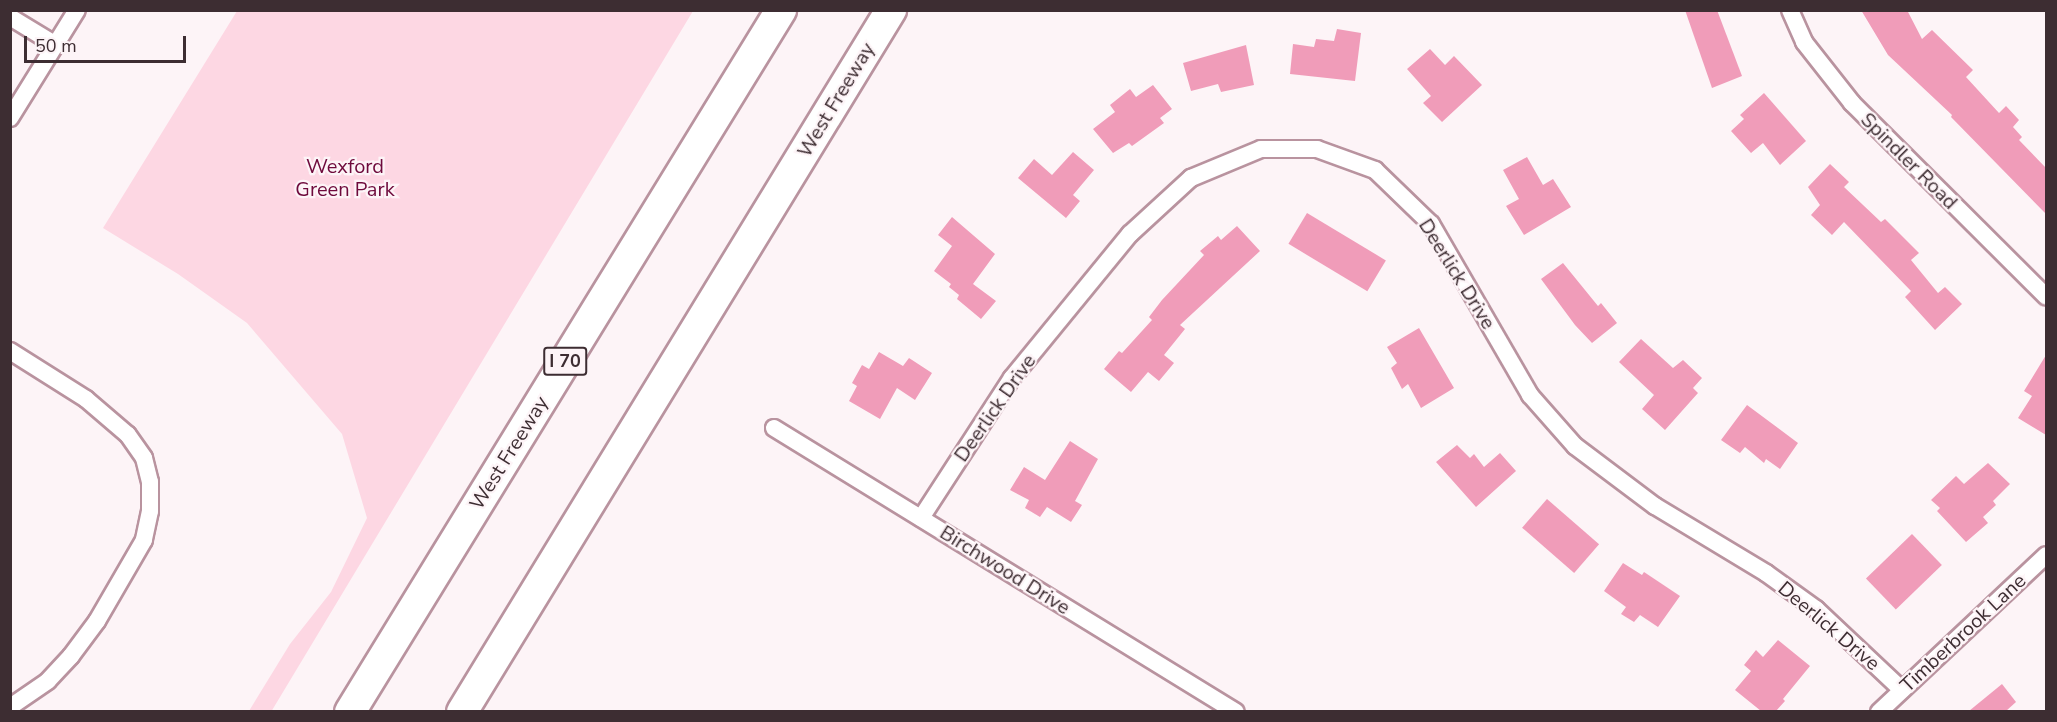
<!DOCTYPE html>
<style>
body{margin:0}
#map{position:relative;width:2057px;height:722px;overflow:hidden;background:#fdf4f7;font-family:"Nunito Sans",sans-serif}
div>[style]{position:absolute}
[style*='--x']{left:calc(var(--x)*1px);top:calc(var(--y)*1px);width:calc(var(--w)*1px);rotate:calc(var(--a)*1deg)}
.green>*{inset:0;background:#fdd7e3}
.building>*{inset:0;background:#f09cb9;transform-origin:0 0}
.roads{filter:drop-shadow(2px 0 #b9939f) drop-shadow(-2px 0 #b9939f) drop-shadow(0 2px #b9939f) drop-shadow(0 -2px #b9939f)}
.street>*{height:16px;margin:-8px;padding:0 8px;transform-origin:8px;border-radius:8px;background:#fff}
.highway>*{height:30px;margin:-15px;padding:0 15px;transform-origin:15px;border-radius:15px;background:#fff}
span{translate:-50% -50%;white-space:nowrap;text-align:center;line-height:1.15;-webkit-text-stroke:4.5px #fdf4f7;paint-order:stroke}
.shield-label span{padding:2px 4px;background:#fdf4f7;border:2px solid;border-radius:4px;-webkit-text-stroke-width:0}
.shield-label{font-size:18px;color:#3d2d32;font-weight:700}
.street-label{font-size:20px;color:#3d2d32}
.park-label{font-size:20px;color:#6e0a3c}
.frame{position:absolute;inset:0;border:12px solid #3d2d32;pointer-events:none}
.scale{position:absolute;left:24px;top:36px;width:162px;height:27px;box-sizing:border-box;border:3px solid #3d2d32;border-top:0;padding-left:8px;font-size:18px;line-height:21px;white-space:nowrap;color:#3d2d32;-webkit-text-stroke:4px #fdf4f7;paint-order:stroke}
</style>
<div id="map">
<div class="green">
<div style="clip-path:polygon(237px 11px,693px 11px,271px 712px,249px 711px,290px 644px,331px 592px,367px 518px,342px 434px,247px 323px,178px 274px,103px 228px)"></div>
</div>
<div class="building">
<div style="clip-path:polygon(1685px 10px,1717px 10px,1742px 76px,1712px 88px)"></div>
<div style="clip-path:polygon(1861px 10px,1907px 10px,1922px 39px,1932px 30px,1973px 70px,1966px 77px,1999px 113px,2006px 106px,2019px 120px,2013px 127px,2022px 137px,2019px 140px,2046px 168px,2046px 214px,1951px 117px,1952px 115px,1888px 55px)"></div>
<div style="clip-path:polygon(1337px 29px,1361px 33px,1355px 81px,1290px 74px,1293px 44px,1314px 47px,1316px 39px,1334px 41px)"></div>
<div style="clip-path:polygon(1246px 45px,1254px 85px,1221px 92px,1218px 84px,1191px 91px,1183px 63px)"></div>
<div style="clip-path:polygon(1430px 49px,1445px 65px,1454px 56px,1482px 85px,1442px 122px,1423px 103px,1431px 96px,1407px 69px)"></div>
<div style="clip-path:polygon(1153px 85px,1172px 109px,1160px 118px,1164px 123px,1132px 146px,1129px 143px,1113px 153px,1093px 129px,1115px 112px,1110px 105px,1130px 89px,1136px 97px)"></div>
<div style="clip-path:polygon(1764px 93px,1806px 141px,1780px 165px,1763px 143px,1751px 153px,1731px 131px,1744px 119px,1740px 115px)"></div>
<div style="clip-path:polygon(1073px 152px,1094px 170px,1073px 195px,1080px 201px,1066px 218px,1018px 178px,1034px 159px,1052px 175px)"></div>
<div style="clip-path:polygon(1527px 157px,1543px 185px,1553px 179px,1571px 207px,1524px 235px,1506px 206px,1519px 199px,1503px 170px)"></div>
<div style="clip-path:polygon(1830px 164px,1849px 182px,1844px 187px,1881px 222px,1885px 219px,1919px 253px,1911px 260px,1938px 293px,1945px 287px,1962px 304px,1935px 330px,1905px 297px,1911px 291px,1844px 222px,1832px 235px,1811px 215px,1820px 205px,1808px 187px)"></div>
<div style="left:1307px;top:213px;width:92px;height:36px;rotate:31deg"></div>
<div style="clip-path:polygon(952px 217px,995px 254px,973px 284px,996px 301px,981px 319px,957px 299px,959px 295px,949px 287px,951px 284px,934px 271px,952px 246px,938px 235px)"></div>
<div style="clip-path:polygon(1237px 226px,1260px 251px,1180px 325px,1185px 329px,1164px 355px,1174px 363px,1159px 381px,1148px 372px,1131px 392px,1104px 369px,1119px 351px,1122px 353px,1152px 320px,1149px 317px,1162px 300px,1204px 255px,1200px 251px,1218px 236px,1221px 240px)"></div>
<div style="clip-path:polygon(1563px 263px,1598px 306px,1601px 303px,1617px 323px,1592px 343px,1575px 325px,1541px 279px)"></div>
<div style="clip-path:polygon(1419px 328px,1454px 388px,1421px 408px,1408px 384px,1402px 389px,1391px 368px,1397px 363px,1387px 347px)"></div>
<div style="clip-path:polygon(1641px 339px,1673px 368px,1683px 360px,1702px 378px,1693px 388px,1698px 393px,1665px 430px,1642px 409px,1654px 395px,1619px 362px)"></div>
<div style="clip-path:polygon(879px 352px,903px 366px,909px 358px,932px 373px,915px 400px,897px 388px,880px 419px,849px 401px,857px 386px,852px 383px,862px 365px,869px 369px)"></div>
<div style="clip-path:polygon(2046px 355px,2046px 435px,2018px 418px,2032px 396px,2024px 391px)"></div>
<div style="clip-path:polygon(1747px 405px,1798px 443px,1780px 469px,1766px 459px,1764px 463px,1745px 447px,1740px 453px,1721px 440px)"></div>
<div style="clip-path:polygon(1070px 441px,1098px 459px,1075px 501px,1082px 505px,1071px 522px,1047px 507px,1040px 517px,1025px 508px,1029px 500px,1010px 490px,1024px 467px,1045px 480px)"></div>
<div style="clip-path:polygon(1457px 445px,1470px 458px,1474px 454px,1484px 467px,1500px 453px,1516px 471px,1476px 507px,1436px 462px)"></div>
<div style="clip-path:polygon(1988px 463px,2010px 484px,1993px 501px,1996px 505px,1983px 517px,1988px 523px,1966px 542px,1937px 511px,1940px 508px,1931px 500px,1956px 476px,1964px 484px)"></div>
<div style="left:1547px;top:499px;width:69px;height:38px;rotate:41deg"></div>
<div style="left:1912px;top:534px;width:43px;height:64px;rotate:46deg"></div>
<div style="clip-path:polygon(1623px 563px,1642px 575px,1644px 572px,1680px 596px,1658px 627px,1640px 615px,1634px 622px,1621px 614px,1626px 607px,1604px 591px)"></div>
<div style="clip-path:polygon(1778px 640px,1810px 666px,1783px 699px,1785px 701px,1776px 711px,1761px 711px,1735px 690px,1751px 671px,1744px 665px,1756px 650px,1763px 657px)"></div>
<div style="clip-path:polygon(2002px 684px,2016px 702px,2006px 711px,1969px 711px)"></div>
</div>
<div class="roads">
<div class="street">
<div style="--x:1790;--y:10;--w:35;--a:66"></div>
<div style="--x:1804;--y:42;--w:78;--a:51.8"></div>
<div style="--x:1852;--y:103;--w:274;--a:44.9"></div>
<div style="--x:10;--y:17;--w:54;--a:31.3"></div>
<div style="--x:10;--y:118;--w:127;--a:-58.2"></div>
<div style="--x:10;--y:351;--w:90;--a:32.3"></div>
<div style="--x:86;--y:399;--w:55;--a:40.6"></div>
<div style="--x:128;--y:435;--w:28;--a:55"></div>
<div style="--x:144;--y:458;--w:25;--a:76"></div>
<div style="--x:150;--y:482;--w:29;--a:90"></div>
<div style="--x:150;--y:511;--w:30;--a:102"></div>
<div style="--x:144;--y:540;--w:94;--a:120.1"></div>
<div style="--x:97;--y:621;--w:44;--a:126.6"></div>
<div style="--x:71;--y:656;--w:34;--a:133"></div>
<div style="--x:48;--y:681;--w:46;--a:145.6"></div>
<div style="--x:774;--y:428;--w:542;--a:31.58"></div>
<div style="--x:921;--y:518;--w:167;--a:-57"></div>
<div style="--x:1012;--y:378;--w:186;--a:-50.7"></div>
<div style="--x:1130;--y:234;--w:83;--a:-42.6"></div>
<div style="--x:1191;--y:178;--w:76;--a:-22.5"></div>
<div style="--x:1261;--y:149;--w:56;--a:0"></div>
<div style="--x:1317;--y:149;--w:62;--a:19.9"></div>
<div style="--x:1375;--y:170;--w:78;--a:44"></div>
<div style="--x:1431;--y:224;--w:198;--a:59.9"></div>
<div style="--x:1530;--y:395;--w:68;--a:48.6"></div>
<div style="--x:1575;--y:446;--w:100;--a:36.9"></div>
<div style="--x:1655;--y:506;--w:130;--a:31.1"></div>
<div style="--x:1766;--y:573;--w:62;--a:35.8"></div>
<div style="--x:1816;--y:609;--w:118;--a:43.3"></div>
<div style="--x:1879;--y:712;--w:229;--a:-43.2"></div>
</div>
<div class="highway">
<div style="--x:350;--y:712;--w:824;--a:-58.45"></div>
<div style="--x:462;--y:712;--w:823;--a:-58.57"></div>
</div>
</div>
<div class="shield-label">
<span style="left:565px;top:361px">I 70</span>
</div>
<div class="street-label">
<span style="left:836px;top:100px;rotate:-59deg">West Freeway</span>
<span style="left:1909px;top:161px;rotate:45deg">Spindler Road</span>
<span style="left:1457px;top:274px;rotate:58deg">Deerlick Drive</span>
<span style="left:995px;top:408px;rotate:-55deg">Deerlick Drive</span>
<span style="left:509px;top:453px;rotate:-58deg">West Freeway</span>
<span style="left:1005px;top:570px;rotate:32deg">Birchwood Drive</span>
<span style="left:1829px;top:626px;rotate:40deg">Deerlick Drive</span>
<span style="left:1963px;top:633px;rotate:-43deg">Timberbrook Lane</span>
</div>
<div class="park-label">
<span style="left:345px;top:178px">Wexford<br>Green Park</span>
</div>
<div class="frame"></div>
<div class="scale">50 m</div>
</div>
